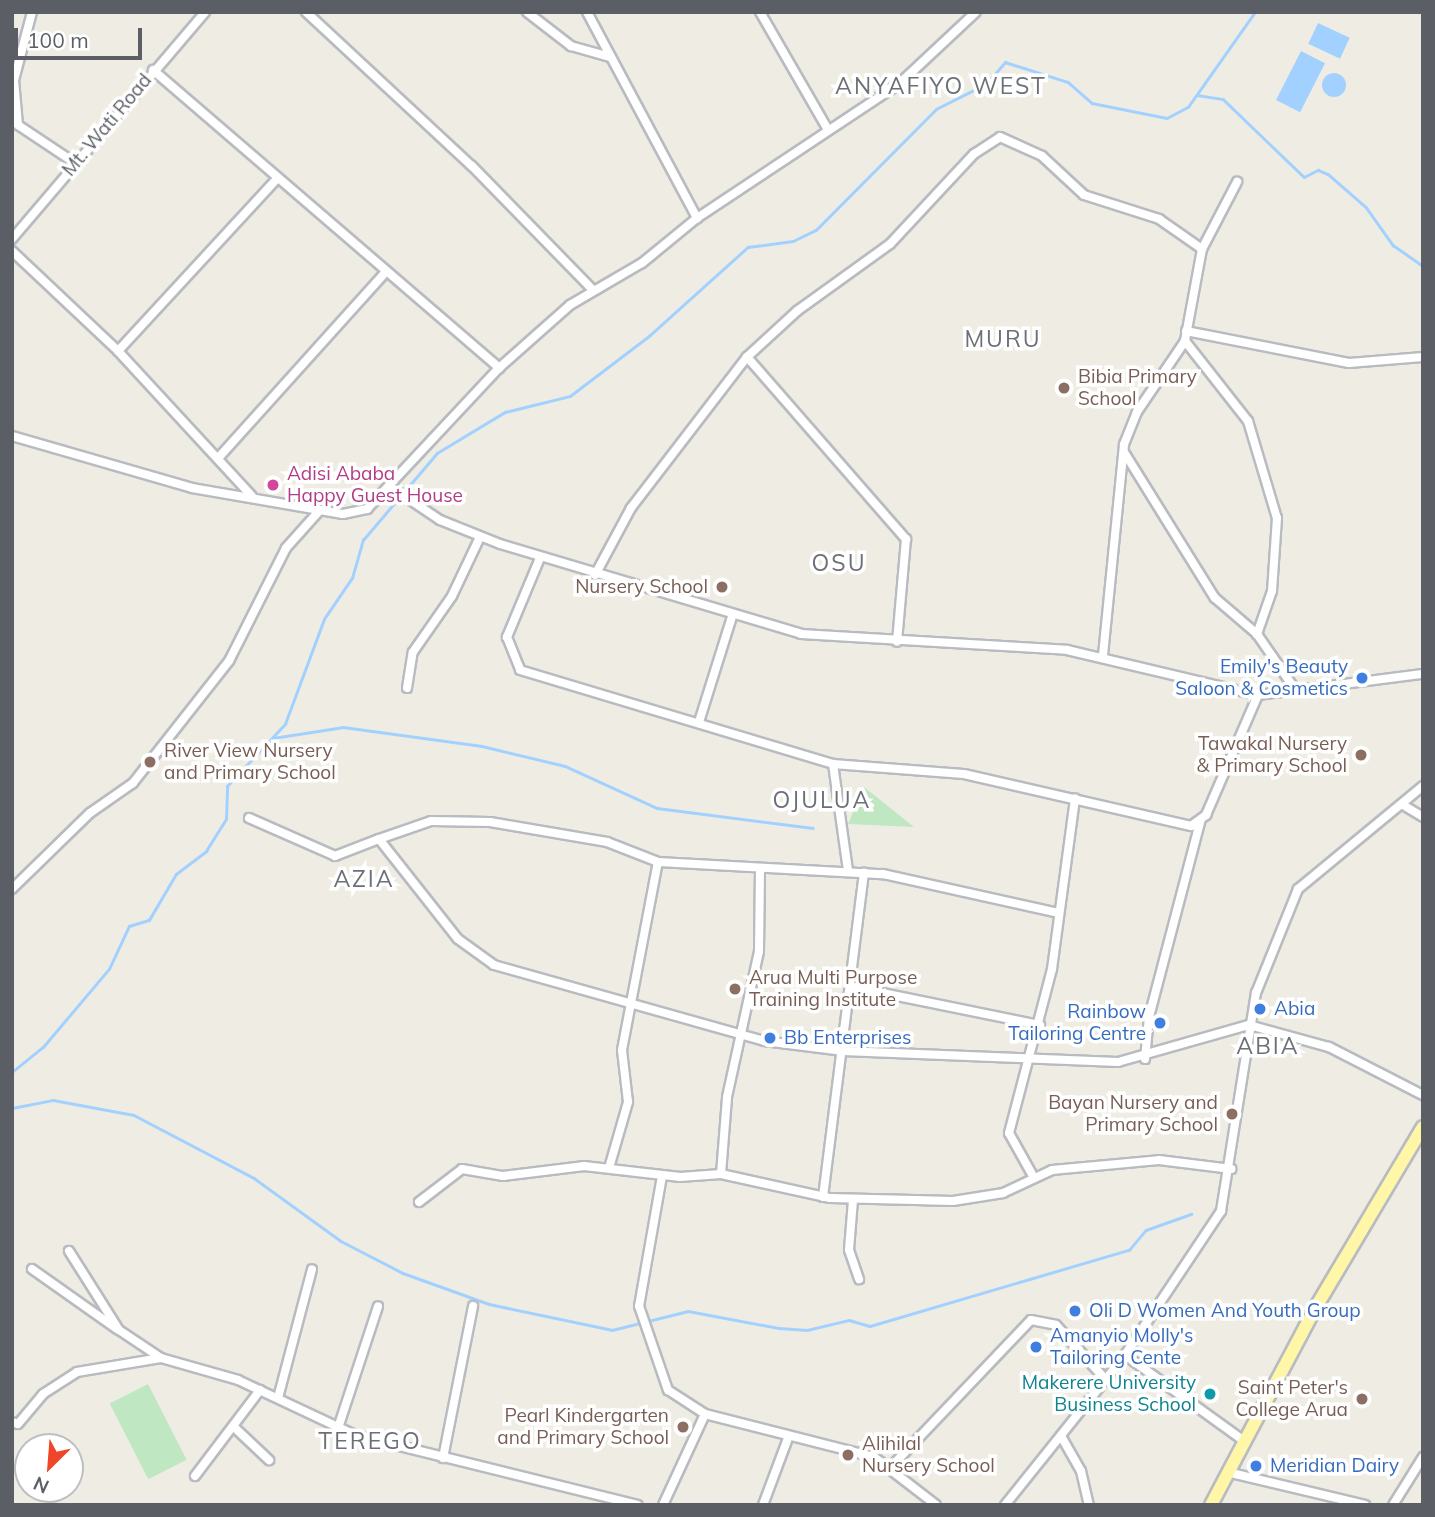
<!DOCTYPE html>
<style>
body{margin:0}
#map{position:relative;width:1435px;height:1517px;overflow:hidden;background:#efede3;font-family:Mulish,sans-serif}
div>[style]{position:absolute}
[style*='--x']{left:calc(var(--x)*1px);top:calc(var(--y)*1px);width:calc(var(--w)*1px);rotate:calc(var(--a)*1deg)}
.green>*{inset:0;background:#bfe7c2;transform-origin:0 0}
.water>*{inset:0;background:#a3d1ff;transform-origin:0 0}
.round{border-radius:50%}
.stream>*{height:2.5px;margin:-1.25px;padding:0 1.25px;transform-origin:1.25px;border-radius:1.25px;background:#a3d1ff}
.roads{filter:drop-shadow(2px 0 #b8bbc0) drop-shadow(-2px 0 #b8bbc0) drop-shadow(0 2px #b8bbc0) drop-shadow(0 -2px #b8bbc0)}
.street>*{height:8px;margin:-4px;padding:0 4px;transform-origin:4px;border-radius:4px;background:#fff}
.primary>*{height:12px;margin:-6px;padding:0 6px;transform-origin:6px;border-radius:6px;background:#fff6a8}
.dots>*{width:19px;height:19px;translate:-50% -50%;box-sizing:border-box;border:4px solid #fff;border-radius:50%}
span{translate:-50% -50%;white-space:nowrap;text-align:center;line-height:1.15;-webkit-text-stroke:7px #fff;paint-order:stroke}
.street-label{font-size:19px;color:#5b5f65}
.education-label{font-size:19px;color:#785e54}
.left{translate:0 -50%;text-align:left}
.right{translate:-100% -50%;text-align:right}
.hotel-label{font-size:19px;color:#b23c85}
.shop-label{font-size:19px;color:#366cbe}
.culture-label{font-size:19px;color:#0d838f}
.quarter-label{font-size:23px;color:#6c7177;letter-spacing:2px}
.frame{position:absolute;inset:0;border:14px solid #5b5f65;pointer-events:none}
.north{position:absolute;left:14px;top:1433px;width:70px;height:70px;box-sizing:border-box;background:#fff;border:2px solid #bdbfc1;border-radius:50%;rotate:205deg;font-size:19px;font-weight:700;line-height:28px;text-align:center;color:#5b5f65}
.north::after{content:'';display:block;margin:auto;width:24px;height:32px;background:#ef4529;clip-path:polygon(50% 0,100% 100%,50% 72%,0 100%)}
.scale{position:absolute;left:14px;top:28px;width:128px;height:32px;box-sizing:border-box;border:4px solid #5b5f65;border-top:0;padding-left:9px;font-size:21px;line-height:24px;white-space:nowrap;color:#5b5f65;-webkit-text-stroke:5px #fff;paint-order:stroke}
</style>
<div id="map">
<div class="green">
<div style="clip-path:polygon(864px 787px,914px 827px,848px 824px)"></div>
<div style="left:148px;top:1384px;width:85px;height:43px;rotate:63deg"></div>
</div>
<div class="water">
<div style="left:1318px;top:23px;width:35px;height:23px;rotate:25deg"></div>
<div style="left:1301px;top:51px;width:27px;height:55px;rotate:27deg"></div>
<div class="round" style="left:1322px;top:73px;width:24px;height:24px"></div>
</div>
<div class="stream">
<div style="--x:1197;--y:95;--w:26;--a:9"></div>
<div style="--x:1223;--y:99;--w:112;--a:43.9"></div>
<div style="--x:1304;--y:177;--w:16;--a:-27"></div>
<div style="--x:1318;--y:170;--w:11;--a:22"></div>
<div style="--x:1328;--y:174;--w:50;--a:41"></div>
<div style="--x:1366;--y:207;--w:47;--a:54.6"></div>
<div style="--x:1393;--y:245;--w:37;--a:35"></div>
<div style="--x:273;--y:738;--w:71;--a:-8.9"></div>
<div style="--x:343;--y:727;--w:140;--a:7.8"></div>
<div style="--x:482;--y:746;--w:85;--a:13.5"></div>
<div style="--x:565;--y:766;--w:101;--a:24.5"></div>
<div style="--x:657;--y:808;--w:157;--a:7.3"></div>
<div style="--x:12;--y:1072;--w:40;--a:-39"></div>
<div style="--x:43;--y:1047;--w:102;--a:-49.8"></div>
<div style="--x:109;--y:969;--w:47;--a:-65.1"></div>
<div style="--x:129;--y:926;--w:21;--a:-17"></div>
<div style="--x:149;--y:920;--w:53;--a:-59.6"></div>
<div style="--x:176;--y:874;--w:38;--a:-37"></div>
<div style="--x:206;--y:851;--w:38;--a:-58"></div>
<div style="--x:226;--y:819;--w:33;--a:-88"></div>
<div style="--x:227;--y:786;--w:85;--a:-46.9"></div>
<div style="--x:285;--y:724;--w:112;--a:-69.6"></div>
<div style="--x:324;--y:619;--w:50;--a:-55.7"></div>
<div style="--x:352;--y:578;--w:40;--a:-74"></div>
<div style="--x:363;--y:540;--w:114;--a:-49.6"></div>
<div style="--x:437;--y:453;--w:79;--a:-31.1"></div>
<div style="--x:505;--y:412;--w:67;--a:-13.8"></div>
<div style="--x:570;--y:396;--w:99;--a:-37.2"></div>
<div style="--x:649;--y:336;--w:133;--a:-42"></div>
<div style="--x:748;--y:247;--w:45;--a:-7.6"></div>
<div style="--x:793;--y:241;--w:25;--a:-26"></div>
<div style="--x:816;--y:230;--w:170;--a:-45.2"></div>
<div style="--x:936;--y:109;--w:56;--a:-26.6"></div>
<div style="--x:986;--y:84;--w:29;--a:-49"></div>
<div style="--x:1005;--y:62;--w:66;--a:17.6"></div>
<div style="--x:1068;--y:82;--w:32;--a:41"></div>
<div style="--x:1092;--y:103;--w:76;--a:11.3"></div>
<div style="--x:1167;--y:118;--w:24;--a:-28"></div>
<div style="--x:1188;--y:107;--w:116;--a:-54.8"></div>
<div style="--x:12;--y:1108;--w:42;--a:-11"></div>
<div style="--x:53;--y:1100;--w:82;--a:10.5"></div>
<div style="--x:134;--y:1115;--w:136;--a:27.7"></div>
<div style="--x:254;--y:1178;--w:107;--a:35.9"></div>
<div style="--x:341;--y:1241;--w:70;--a:27.3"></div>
<div style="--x:403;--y:1273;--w:91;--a:19.8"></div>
<div style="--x:489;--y:1304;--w:126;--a:11.9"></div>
<div style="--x:612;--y:1330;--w:78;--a:-14"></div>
<div style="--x:688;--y:1311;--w:93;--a:10.6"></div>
<div style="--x:779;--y:1328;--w:28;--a:4"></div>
<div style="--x:807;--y:1330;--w:43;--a:-13.4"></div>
<div style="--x:849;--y:1320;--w:22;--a:16"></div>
<div style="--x:870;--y:1326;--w:270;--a:-16.4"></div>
<div style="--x:1129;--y:1250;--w:26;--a:-50"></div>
<div style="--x:1146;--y:1230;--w:48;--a:-19.6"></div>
</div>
<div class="roads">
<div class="street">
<div style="--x:32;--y:12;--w:70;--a:104.8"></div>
<div style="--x:14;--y:80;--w:45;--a:84.9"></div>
<div style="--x:18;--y:125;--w:69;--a:33.7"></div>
<div style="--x:306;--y:12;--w:226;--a:42.9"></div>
<div style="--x:472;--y:166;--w:172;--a:45.7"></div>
<div style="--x:527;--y:12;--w:56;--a:37.7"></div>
<div style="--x:571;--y:46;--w:41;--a:15.8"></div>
<div style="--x:587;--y:12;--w:234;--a:61.9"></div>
<div style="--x:760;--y:12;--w:136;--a:60"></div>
<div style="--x:153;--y:70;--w:457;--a:40.7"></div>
<div style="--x:12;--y:239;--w:298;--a:-49.6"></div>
<div style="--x:1202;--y:249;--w:76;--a:-62.4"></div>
<div style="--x:12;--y:251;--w:146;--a:43.3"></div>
<div style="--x:118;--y:351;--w:197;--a:47.3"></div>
<div style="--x:1186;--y:331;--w:166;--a:11.1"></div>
<div style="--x:1349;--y:363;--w:74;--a:-4.6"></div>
<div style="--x:1185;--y:341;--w:102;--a:51.8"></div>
<div style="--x:1248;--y:421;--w:101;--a:73.4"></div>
<div style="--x:1277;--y:518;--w:73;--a:93.9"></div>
<div style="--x:1272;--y:591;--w:46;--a:109.2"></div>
<div style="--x:118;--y:351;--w:233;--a:-47.3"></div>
<div style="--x:747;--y:357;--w:242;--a:48.9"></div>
<div style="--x:906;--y:539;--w:103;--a:95"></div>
<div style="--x:12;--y:436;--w:187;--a:16.1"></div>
<div style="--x:192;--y:488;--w:153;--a:9.8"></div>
<div style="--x:343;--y:514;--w:25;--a:-12"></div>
<div style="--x:367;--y:509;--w:193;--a:-46.9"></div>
<div style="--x:499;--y:368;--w:95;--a:-41.6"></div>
<div style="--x:570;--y:305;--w:83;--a:-30.3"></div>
<div style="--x:642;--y:263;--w:71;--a:-39.3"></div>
<div style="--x:697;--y:218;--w:242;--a:-33.6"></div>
<div style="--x:899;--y:84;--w:105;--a:-43.1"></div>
<div style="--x:1124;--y:452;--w:172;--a:58.1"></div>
<div style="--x:1215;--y:598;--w:55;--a:40.6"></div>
<div style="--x:1257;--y:634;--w:70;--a:55.4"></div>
<div style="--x:220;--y:456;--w:244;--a:-48"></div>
<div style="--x:391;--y:487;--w:59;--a:34"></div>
<div style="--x:440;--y:520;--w:65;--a:21.8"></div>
<div style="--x:500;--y:544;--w:314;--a:16.6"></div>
<div style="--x:801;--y:634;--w:266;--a:3.4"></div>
<div style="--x:1067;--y:650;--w:196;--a:13.3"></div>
<div style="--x:1258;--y:695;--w:166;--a:-7.3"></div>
<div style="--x:540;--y:558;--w:86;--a:112.7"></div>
<div style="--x:507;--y:637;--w:35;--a:68"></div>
<div style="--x:520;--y:670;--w:327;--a:16.7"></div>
<div style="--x:833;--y:764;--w:131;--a:4.4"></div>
<div style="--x:964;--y:774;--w:233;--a:12.9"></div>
<div style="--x:1191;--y:826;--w:19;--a:-36"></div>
<div style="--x:1206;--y:815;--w:131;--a:-66.6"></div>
<div style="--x:595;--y:575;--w:76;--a:-61.8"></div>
<div style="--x:631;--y:508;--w:190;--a:-52.5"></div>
<div style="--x:747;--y:357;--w:68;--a:-42.6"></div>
<div style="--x:797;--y:311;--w:115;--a:-35.8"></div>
<div style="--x:890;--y:244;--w:123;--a:-47"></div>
<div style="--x:974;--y:154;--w:31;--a:-33"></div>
<div style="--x:1000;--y:137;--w:46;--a:24.3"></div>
<div style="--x:1042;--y:156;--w:57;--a:42.9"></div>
<div style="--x:1084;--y:195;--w:79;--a:17.7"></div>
<div style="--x:1159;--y:219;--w:52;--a:34.9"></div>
<div style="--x:1202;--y:249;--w:94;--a:100.5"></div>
<div style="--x:1185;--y:341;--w:86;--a:124.1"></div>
<div style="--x:1137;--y:412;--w:35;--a:112"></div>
<div style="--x:1124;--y:445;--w:212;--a:95.7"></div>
<div style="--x:407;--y:688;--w:36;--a:-81"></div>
<div style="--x:413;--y:652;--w:68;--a:-55.1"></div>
<div style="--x:452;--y:596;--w:65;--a:-64.6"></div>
<div style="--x:699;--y:722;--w:110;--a:-72.6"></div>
<div style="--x:833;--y:764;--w:108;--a:82"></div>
<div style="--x:1403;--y:805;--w:23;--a:31"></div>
<div style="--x:249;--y:818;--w:94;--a:23.8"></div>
<div style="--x:335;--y:856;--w:47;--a:-21.1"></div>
<div style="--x:379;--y:839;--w:127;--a:51.7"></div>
<div style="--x:458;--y:939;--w:44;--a:35.8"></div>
<div style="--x:494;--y:965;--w:280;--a:15.7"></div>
<div style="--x:764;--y:1041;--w:80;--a:7.2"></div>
<div style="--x:843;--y:1051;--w:275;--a:2.3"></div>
<div style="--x:1118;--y:1062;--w:136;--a:-15.8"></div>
<div style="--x:1249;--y:1025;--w:83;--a:15.4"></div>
<div style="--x:1329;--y:1047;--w:106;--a:27.1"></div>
<div style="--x:379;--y:839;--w:55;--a:-19.1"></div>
<div style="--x:431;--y:821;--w:59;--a:1"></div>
<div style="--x:490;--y:822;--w:119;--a:9.7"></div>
<div style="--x:607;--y:842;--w:55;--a:21.4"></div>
<div style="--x:658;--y:862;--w:225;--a:3.1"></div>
<div style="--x:883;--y:874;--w:180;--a:12.5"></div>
<div style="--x:12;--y:889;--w:109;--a:-44.3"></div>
<div style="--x:90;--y:813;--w:52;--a:-34.9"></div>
<div style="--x:133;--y:783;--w:155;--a:-51.8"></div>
<div style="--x:229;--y:661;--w:127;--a:-63.2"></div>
<div style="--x:286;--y:548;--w:51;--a:-48.2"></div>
<div style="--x:853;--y:987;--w:191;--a:11.5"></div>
<div style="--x:1145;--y:1059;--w:42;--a:-84.6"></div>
<div style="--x:1149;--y:1017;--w:202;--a:-75.3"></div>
<div style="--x:609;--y:1168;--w:69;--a:-73.9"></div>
<div style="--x:628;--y:1102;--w:52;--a:-96.6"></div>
<div style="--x:622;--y:1050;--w:191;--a:-79.2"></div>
<div style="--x:721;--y:1174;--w:77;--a:-85.5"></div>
<div style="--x:727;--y:1097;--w:149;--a:-77.6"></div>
<div style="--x:759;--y:951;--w:82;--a:-89.3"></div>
<div style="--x:662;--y:1176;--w:132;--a:100"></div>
<div style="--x:639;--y:1306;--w:89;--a:71"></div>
<div style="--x:668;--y:1390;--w:44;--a:33"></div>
<div style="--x:705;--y:1414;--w:174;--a:14.3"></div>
<div style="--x:874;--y:1457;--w:78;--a:37.7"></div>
<div style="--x:1033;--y:1176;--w:49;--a:-119.2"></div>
<div style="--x:1009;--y:1133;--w:170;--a:-75.3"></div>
<div style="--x:1052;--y:969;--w:172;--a:-82.3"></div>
<div style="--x:823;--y:1197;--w:327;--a:-82.8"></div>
<div style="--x:853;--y:1200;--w:50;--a:94.6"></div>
<div style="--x:849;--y:1250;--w:31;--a:71"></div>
<div style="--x:419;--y:1202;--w:54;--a:-37.5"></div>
<div style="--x:462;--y:1169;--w:42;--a:9.7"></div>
<div style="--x:503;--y:1176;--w:82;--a:-7"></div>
<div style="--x:584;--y:1166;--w:97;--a:6.5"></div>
<div style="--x:680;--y:1177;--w:41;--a:-4.2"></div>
<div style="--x:721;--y:1174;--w:112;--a:12.4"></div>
<div style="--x:830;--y:1198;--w:123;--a:1.4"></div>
<div style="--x:953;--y:1201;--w:51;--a:-9.1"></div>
<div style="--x:1003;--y:1193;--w:54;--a:-25.1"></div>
<div style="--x:1052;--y:1170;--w:107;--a:-5.3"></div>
<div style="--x:1159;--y:1160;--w:73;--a:7.1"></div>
<div style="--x:69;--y:1251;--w:93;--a:57.7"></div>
<div style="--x:119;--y:1330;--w:50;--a:33.7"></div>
<div style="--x:161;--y:1358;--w:80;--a:15.9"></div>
<div style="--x:238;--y:1380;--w:129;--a:25.2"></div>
<div style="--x:355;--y:1435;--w:291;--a:13.9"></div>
<div style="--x:32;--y:1269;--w:104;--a:35.2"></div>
<div style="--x:1125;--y:1355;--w:145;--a:35.8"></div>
<div style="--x:278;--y:1398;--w:133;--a:-75.2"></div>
<div style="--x:12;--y:1422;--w:6;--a:18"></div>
<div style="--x:18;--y:1424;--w:39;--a:-50"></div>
<div style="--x:43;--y:1394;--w:40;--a:-32.9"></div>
<div style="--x:77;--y:1372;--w:85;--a:-9.5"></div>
<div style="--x:235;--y:1428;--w:47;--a:43.3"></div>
<div style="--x:338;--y:1428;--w:128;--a:-71.8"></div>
<div style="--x:1061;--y:1436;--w:40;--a:60.3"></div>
<div style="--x:1081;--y:1471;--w:35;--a:77"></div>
<div style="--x:443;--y:1458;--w:155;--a:-78.8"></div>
<div style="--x:890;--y:1468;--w:204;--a:-46.4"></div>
<div style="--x:1031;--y:1320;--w:25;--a:11"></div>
<div style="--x:1056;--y:1325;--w:74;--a:47.7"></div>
<div style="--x:1227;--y:1472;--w:142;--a:13.4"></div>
<div style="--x:195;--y:1476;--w:108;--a:-52.9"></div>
<div style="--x:663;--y:1505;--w:100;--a:-65.2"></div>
<div style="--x:763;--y:1505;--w:72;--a:-69.5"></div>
<div style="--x:1005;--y:1505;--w:192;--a:-51.3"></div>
<div style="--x:1125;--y:1355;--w:173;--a:-56.3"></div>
<div style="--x:1221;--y:1211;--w:221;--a:-80.9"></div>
<div style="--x:1256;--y:993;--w:112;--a:-68"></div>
<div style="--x:1298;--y:889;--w:162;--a:-39.5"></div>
<div style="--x:1393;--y:1505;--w:57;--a:-58"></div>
</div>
<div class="primary">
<div style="--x:1211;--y:1505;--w:218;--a:-62.1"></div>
<div style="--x:1313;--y:1312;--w:215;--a:-59.3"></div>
</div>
</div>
<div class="dots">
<div style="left:1064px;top:388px;background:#8d6e63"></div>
<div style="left:273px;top:485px;background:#d1479c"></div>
<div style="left:722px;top:587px;background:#8d6e63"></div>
<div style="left:1362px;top:678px;background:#3f7fe0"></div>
<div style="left:1361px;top:755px;background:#8d6e63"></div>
<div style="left:150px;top:762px;background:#8d6e63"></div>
<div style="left:735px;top:989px;background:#8d6e63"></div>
<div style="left:1260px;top:1009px;background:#3f7fe0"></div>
<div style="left:1160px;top:1023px;background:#3f7fe0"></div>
<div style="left:770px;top:1038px;background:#3f7fe0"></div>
<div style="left:1232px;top:1114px;background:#8d6e63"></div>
<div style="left:1075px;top:1311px;background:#3f7fe0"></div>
<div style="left:1036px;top:1347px;background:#3f7fe0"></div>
<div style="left:1210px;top:1394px;background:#0f9aa8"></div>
<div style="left:1362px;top:1399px;background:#8d6e63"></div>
<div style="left:683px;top:1427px;background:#8d6e63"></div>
<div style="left:848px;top:1455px;background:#8d6e63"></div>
<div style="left:1256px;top:1466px;background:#3f7fe0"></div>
</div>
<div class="street-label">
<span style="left:107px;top:125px;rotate:-50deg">Mt. Wati Road</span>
</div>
<div class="education-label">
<span class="left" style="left:1078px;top:388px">Bibia Primary<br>School</span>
<span class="right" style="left:708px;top:587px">Nursery School</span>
<span class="right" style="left:1347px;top:755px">Tawakal Nursery<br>&amp; Primary School</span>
<span class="left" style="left:164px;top:762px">River View Nursery<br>and Primary School</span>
<span class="left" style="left:749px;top:989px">Arua Multi Purpose<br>Training Institute</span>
<span class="right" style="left:1218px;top:1114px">Bayan Nursery and<br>Primary School</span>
<span class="right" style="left:1348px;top:1399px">Saint Peter's<br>College Arua</span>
<span class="right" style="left:669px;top:1427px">Pearl Kindergarten<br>and Primary School</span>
<span class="left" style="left:862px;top:1455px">Alihilal<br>Nursery School</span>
</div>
<div class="hotel-label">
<span class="left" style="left:287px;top:485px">Adisi Ababa<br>Happy Guest House</span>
</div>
<div class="shop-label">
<span class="right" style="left:1348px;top:678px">Emily's Beauty<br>Saloon &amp; Cosmetics</span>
<span class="left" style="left:1274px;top:1009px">Abia</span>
<span class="right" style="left:1146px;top:1023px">Rainbow<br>Tailoring Centre</span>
<span class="left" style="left:784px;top:1038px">Bb Enterprises</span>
<span class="left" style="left:1089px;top:1311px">Oli D Women And Youth Group</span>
<span class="left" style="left:1050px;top:1347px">Amanyio Molly's<br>Tailoring Cente</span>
<span class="left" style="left:1270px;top:1466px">Meridian Dairy</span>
</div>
<div class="culture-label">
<span class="right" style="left:1196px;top:1394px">Makerere University<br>Business School</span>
</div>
<div class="quarter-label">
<span style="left:941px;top:86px">ANYAFIYO WEST</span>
<span style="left:1003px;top:339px">MURU</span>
<span style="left:839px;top:563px">OSU</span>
<span style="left:822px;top:800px">OJULUA</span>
<span style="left:364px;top:879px">AZIA</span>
<span style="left:1268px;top:1046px">ABIA</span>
<span style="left:370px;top:1441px">TEREGO</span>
</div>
<div class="frame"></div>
<div class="north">N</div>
<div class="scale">100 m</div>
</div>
